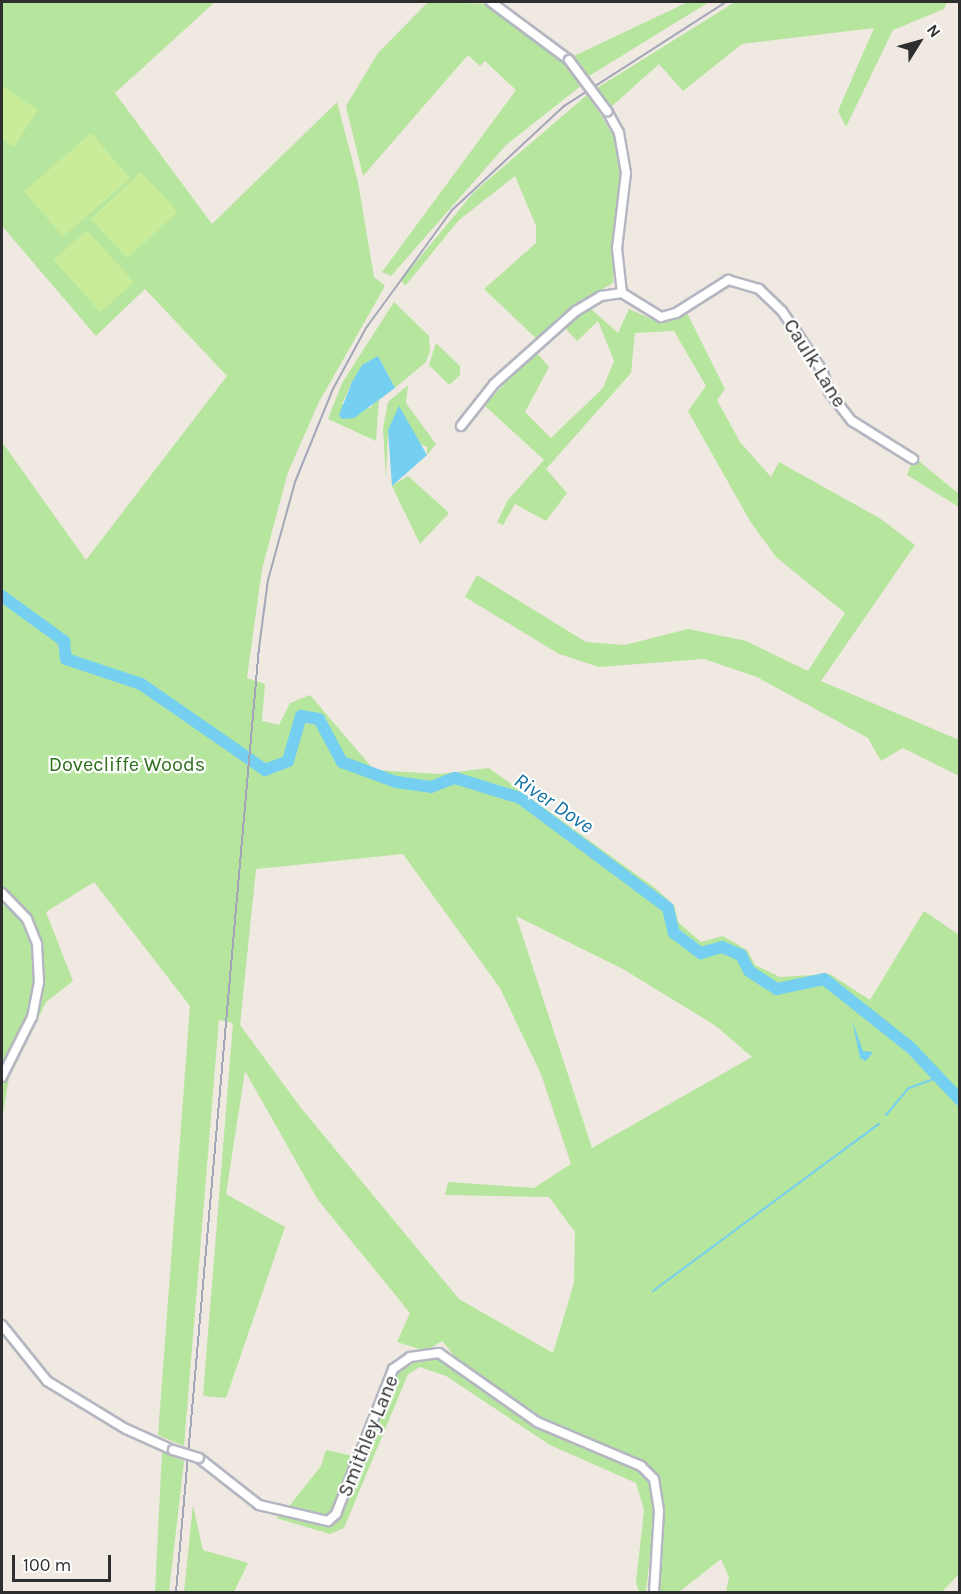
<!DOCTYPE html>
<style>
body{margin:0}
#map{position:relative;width:961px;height:1594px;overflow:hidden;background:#efe9e1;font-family:Karla,sans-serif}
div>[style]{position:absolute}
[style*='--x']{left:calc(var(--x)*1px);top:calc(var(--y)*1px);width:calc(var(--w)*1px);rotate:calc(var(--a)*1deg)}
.green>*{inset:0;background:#b6e59e}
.pitch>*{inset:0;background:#c9ec9a;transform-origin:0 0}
.water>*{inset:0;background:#75cff0}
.stream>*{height:2px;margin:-1px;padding:0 1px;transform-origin:1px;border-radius:1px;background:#75cff0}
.river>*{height:12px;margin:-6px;padding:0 6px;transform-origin:6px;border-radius:6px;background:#75cff0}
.roads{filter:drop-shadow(2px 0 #b4b7c1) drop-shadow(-2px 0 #b4b7c1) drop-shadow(0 2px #b4b7c1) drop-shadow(0 -2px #b4b7c1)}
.minor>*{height:8px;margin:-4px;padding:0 4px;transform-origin:4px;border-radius:4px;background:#fff}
.rail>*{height:2px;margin:-1px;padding:0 1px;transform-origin:1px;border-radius:1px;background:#a3a6b8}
.bridges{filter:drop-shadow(2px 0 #b4b7c1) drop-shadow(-2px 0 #b4b7c1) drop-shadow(0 2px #b4b7c1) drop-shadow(0 -2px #b4b7c1)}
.minor-bridge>*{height:8px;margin:-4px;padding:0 4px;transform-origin:4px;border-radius:4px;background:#fff}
span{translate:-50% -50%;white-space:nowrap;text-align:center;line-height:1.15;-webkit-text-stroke:4.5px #fff;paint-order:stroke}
.street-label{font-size:20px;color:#2e2e2e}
.park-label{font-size:20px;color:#2c6e1b}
.water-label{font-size:21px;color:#0d6fa3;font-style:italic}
.frame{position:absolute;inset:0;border:3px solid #2e2e2e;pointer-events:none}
.north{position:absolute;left:889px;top:12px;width:60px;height:60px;-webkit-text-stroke:4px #fff;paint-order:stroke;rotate:53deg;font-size:16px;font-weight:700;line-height:24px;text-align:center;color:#2e2e2e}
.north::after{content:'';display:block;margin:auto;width:21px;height:27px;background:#2e2e2e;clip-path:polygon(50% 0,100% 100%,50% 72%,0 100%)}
.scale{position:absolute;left:12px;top:1555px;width:99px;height:27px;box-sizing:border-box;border:3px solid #2e2e2e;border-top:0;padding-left:8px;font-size:18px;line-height:21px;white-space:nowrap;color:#2e2e2e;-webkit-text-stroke:4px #fff;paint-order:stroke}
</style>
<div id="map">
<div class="green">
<div style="clip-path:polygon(evenodd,2px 2px,215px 2px,115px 93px,212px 224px,337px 102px,358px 182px,374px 277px,385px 286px,319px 402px,288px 472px,262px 569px,247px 678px,265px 684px,262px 721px,279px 725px,290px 703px,310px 695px,374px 770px,440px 774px,489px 768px,655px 888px,674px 905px,678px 922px,701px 942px,723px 936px,747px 950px,755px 965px,780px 977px,830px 974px,870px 1000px,924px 911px,959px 935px,959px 1574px,942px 1592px,726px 1592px,729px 1577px,721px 1559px,679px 1592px,659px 1592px,656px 1477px,555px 1426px,462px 1365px,442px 1341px,426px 1351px,397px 1342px,410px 1313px,318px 1200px,245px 1071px,226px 1194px,285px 1227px,226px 1398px,203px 1396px,233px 1023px,219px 1020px,184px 1446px,158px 1435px,190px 1006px,94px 882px,46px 912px,73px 981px,46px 1002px,9px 1078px,2px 1119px,2px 442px,86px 560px,227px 376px,145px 289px,96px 336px,2px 226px,2px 2px,403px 854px,500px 988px,541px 1074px,571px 1164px,534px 1188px,448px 1182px,445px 1195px,549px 1197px,575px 1232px,574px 1283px,553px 1353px,459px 1299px,301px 1108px,240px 1025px,256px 869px,403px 854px,2px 2px,516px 916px,623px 969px,716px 1026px,752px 1057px,592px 1148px,516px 916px)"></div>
<div style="clip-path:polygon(428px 2px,493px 4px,565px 61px,582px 85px,506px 145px,391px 276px,382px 272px,516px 90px,485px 61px,480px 66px,468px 55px,363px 176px,346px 106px,378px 53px)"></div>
<div style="clip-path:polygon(688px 2px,709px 2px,589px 76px,574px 56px)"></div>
<div style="clip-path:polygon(735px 2px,947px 2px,944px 9px,893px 30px,846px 127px,838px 111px,874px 28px,742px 44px,683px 91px,659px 64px,611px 107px,597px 88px)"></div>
<div style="clip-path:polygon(588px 94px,617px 142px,621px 169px,613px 283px,590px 296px,538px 340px,484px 289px,536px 243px,536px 226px,515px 176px,459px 220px,405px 286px,401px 280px,474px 192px)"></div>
<div style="clip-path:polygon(394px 302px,429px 336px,430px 351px,426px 362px,395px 388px,378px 356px,352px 382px,342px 404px,370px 408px,379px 398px,376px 441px,328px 419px,342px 383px)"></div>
<div style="clip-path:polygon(590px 308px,618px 333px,629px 309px,654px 320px,687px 313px,725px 389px,717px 400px,740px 442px,771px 477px,779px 462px,881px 519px,915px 545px,821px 681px,959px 740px,959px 776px,903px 748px,881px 761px,868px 738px,757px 677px,704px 659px,599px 667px,559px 654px,465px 597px,477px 575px,586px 642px,625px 645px,688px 629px,746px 641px,808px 671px,845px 613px,776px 557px,750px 521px,688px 411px,706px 386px,674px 331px,635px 333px,631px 373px,546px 469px,567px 493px,546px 521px,515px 504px,503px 525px,497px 522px,508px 500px,544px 460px,484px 405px,536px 352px,549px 367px,525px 412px,551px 438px,603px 388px,614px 361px,598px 321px,577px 341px,565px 328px)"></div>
<div style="clip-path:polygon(436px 343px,460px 366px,460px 375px,449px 385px,429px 365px)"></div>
<div style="clip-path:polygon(408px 385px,406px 403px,436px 444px,427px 455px,427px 447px,388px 430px,386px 478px,383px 429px,388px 402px)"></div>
<div style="clip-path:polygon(914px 457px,959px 494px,959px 507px,907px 475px)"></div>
<div style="clip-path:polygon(408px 476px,449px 513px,420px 544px,392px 486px)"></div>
<div style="clip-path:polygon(438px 1357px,535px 1425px,639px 1469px,651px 1481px,655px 1510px,646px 1592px,639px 1592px,636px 1582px,644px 1510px,636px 1483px,550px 1445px,446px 1376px,420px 1367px,408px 1374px,344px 1528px,330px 1534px,276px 1518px,283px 1512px,329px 1524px,339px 1516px,398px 1373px,412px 1360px)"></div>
<div style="clip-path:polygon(326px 1450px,353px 1456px,333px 1512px,326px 1517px,287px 1509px,321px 1466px)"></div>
<div style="clip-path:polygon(162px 1452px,184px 1461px,169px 1592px,155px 1592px)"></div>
<div style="clip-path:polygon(193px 1505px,203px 1550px,248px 1563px,234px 1592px,184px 1592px)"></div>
</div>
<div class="pitch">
<div style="clip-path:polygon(2px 86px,38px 110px,14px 147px,2px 139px)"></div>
<div style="left:91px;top:133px;width:60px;height:89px;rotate:49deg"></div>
<div style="left:141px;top:172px;width:54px;height:69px;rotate:47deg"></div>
<div style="left:87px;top:230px;width:70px;height:45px;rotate:48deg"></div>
</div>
<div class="water">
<div style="clip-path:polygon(378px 356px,395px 388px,354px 418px,342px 419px,339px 415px,352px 382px,362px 365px)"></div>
<div style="clip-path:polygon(399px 406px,427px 455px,392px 486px,388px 430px)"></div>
<div style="clip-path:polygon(852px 1020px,863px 1051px,873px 1052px,866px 1061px,860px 1058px)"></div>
</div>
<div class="stream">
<div style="--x:886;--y:1115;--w:35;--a:-50"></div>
<div style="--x:909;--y:1088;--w:32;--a:-20"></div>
<div style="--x:653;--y:1291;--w:281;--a:-36.5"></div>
</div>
<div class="river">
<div style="--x:2;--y:596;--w:77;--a:36"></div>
<div style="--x:64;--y:641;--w:18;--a:84"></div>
<div style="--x:66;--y:659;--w:79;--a:18.4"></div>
<div style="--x:141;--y:684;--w:151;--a:34.7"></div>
<div style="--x:265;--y:770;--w:25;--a:-21"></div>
<div style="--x:288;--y:761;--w:47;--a:-73.9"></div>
<div style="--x:301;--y:716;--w:18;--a:9"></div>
<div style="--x:319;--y:719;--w:49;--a:61.9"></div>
<div style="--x:342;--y:762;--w:58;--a:20.3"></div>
<div style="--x:396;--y:782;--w:35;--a:8"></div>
<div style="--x:431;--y:787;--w:26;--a:-21"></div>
<div style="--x:455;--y:778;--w:68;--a:17.1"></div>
<div style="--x:520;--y:798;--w:184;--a:36.6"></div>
<div style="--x:668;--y:908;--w:26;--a:77"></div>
<div style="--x:674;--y:933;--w:34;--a:37"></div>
<div style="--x:701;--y:953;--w:22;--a:-16"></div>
<div style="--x:722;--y:947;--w:21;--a:23"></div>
<div style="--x:741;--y:955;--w:18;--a:63"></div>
<div style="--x:749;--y:971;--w:33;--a:33"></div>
<div style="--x:777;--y:989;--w:48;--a:-12"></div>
<div style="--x:824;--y:979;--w:111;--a:38.4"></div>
<div style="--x:911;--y:1048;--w:71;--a:46.7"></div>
</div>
<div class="roads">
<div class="minor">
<div style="--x:491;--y:2;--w:97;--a:36.6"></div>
<div style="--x:607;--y:111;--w:25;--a:61"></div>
<div style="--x:619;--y:133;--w:41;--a:80.1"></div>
<div style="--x:626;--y:173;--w:76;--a:96.8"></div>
<div style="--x:617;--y:248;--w:45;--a:83.7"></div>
<div style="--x:622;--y:293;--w:46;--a:31.6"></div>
<div style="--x:661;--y:317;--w:16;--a:-15"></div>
<div style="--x:676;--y:313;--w:62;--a:-32.4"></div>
<div style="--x:728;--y:280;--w:32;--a:16"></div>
<div style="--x:759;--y:289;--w:32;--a:44"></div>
<div style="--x:782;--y:311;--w:73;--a:56.1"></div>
<div style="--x:823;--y:372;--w:21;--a:73"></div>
<div style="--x:829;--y:392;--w:37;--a:52"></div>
<div style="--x:852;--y:421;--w:72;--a:31.9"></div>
<div style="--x:461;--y:426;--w:53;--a:-51.8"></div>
<div style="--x:494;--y:384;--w:110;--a:-41.7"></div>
<div style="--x:576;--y:311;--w:29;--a:-31"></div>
<div style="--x:601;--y:296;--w:21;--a:-8"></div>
<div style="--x:2;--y:893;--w:36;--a:46"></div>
<div style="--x:27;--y:919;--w:27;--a:68"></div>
<div style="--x:37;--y:944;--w:38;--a:87"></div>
<div style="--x:39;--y:982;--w:36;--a:101"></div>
<div style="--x:32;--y:1017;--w:67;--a:116.6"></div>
<div style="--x:2;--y:1325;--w:72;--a:51.2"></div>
<div style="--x:47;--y:1381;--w:92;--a:31.3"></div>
<div style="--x:126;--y:1429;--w:51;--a:24.1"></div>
<div style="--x:199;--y:1458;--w:76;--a:38.1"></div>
<div style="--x:259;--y:1505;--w:71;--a:13.1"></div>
<div style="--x:328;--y:1521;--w:11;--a:-41"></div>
<div style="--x:336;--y:1514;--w:156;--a:-68.5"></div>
<div style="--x:393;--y:1369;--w:21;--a:-35"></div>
<div style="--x:410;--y:1357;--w:29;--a:-8"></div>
<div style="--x:439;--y:1353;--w:120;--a:35.1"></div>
<div style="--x:537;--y:1422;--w:113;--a:22.9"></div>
<div style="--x:641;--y:1466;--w:18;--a:45"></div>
<div style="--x:654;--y:1479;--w:32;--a:81"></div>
<div style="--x:659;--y:1511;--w:81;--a:93.5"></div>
</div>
</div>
<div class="rail">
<div style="--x:176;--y:1592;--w:948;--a:-84.98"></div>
<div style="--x:259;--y:648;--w:69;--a:-82.5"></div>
<div style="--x:268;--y:580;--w:102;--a:-74.6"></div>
<div style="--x:295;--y:482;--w:100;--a:-67.8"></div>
<div style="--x:333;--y:389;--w:69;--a:-61.6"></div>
<div style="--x:366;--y:328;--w:146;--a:-53.9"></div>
<div style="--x:452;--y:210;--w:153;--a:-42.9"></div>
<div style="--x:564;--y:106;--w:193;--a:-32.7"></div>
</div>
<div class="bridges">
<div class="minor-bridge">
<div style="--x:569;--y:60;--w:64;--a:53.3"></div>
<div style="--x:173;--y:1450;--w:27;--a:17"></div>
</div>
</div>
<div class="street-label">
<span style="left:815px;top:363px;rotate:58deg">Caulk Lane</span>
<span style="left:368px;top:1436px;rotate:-68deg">Smithley Lane</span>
</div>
<div class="park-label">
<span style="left:127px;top:764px">Dovecliffe Woods</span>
</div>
<div class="water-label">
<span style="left:554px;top:803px;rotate:34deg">River Dove</span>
</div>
<div class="frame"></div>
<div class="north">N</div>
<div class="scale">100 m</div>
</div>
